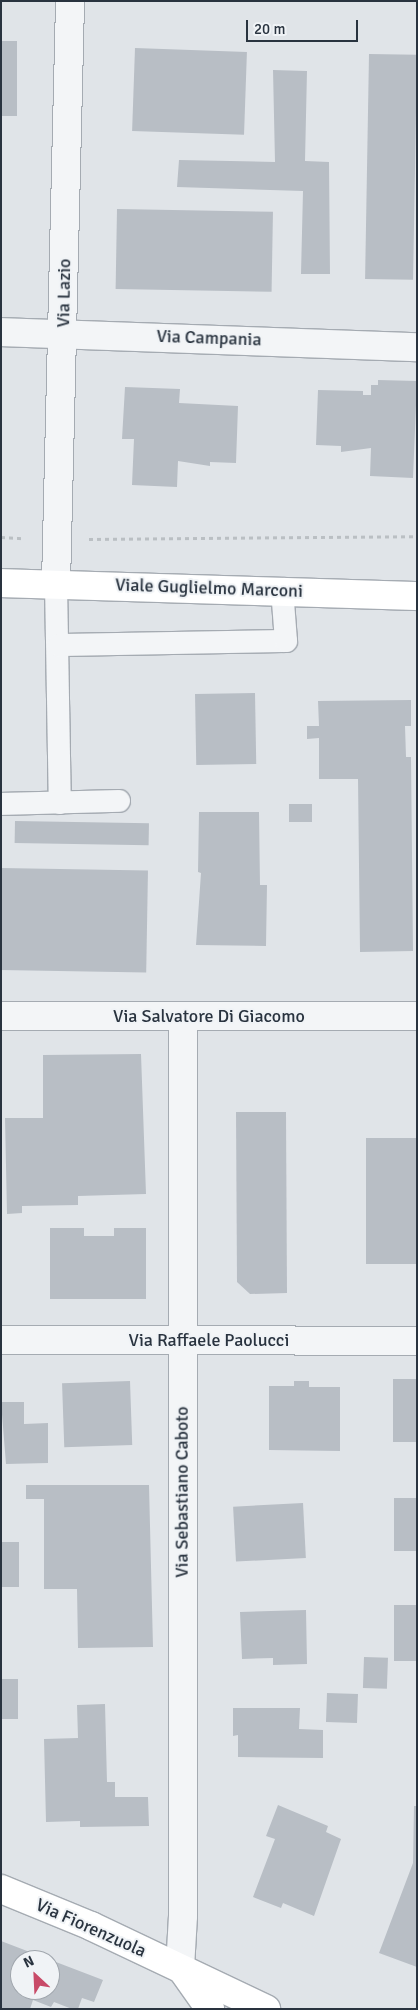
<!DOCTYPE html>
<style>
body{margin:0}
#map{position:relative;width:418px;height:2010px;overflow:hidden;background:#e0e4e8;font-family:Signika,sans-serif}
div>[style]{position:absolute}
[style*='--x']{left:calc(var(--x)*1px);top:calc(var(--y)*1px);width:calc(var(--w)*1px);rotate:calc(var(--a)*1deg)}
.building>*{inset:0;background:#b8bec5;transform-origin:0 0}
.path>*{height:3px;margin-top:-1.5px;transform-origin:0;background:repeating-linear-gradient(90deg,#babfc3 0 4px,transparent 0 8px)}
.roads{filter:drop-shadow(1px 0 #a5abb2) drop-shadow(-1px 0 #a5abb2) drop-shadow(0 1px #a5abb2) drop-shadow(0 -1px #a5abb2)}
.lane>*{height:22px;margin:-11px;padding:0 11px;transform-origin:11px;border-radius:11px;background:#f3f5f7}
.street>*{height:28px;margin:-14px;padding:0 14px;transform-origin:14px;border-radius:14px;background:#f3f5f7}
.secondary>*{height:28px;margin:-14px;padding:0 14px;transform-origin:14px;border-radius:14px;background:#fff}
span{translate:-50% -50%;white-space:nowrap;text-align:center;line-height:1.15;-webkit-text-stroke:4px #f0f3f6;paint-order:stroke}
.street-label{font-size:18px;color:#29333f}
.frame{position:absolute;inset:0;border:2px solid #29333f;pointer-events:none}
.north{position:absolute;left:10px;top:1950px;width:50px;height:50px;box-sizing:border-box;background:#f0f3f6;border:1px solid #a0a6ad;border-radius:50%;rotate:335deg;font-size:14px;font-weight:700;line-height:20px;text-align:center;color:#29333f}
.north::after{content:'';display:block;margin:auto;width:18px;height:22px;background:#c84a68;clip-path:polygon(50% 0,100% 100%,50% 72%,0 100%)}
.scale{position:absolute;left:246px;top:20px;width:112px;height:22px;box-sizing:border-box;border:2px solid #29333f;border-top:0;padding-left:6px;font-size:15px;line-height:18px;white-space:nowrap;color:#29333f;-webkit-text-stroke:4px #f0f3f6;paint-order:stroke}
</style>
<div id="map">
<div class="building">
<div style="left:1px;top:41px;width:16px;height:75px"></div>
<div style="left:135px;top:48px;width:112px;height:83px;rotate:2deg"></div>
<div style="left:369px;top:54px;width:48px;height:225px;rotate:1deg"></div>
<div style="clip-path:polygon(273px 70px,307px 71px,305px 161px,329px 162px,330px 274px,301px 274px,303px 191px,177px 187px,179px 160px,275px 162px)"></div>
<div style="left:117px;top:209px;width:156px;height:80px;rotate:1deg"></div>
<div style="clip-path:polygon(378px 380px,417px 381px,413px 478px,370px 476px,371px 448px,341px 452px,341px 446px,316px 445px,318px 390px,363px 391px,363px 395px,371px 395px,371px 385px,378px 385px)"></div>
<div style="clip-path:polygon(125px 387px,180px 389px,179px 403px,238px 406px,236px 463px,210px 462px,210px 466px,178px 461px,177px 487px,132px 485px,134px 439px,122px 439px)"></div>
<div style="left:255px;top:693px;width:71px;height:60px;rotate:89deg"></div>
<div style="clip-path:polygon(411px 700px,411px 726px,405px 726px,406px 757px,411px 757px,413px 951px,360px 952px,358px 779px,319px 779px,319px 738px,307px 739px,307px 726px,319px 726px,318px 701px)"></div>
<div style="left:289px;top:804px;width:23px;height:18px"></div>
<div style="clip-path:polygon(199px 812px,259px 812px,260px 885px,267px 885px,266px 946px,196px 945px,201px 873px,198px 872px)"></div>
<div style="left:15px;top:821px;width:134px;height:22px;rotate:1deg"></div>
<div style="left:1px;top:868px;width:147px;height:102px;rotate:1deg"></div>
<div style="clip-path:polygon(141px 1054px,146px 1194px,78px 1196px,78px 1205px,22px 1206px,22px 1213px,7px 1214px,5px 1118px,43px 1118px,43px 1055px)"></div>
<div style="clip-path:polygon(236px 1112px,286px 1112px,287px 1293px,250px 1294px,237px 1282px)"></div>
<div style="left:417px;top:1138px;width:126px;height:51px;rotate:90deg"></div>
<div style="clip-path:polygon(50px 1228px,84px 1228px,84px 1236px,114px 1236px,114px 1228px,146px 1228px,146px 1299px,50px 1299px)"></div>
<div style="left:393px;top:1379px;width:24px;height:63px"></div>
<div style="left:130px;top:1381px;width:64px;height:68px;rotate:88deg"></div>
<div style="clip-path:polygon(294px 1381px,309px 1381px,309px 1387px,340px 1387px,340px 1451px,269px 1450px,269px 1386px,294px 1386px)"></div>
<div style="clip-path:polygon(1px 1402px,24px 1402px,24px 1424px,48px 1423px,48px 1463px,6px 1464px)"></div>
<div style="clip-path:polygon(26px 1485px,149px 1485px,153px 1647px,78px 1648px,77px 1589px,44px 1589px,44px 1499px,26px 1499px)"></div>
<div style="left:417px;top:1498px;width:53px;height:23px;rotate:90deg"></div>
<div style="left:303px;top:1503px;width:55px;height:70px;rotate:87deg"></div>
<div style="left:1px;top:1542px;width:18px;height:45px"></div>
<div style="left:417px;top:1605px;width:56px;height:23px;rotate:90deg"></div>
<div style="clip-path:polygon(306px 1610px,307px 1664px,273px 1665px,273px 1658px,242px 1659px,240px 1612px)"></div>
<div style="left:364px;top:1657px;width:24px;height:31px;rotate:2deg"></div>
<div style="left:1px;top:1679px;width:17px;height:40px"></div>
<div style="left:327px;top:1693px;width:31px;height:29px;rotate:2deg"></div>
<div style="clip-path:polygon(105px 1704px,107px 1782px,115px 1782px,115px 1797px,148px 1797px,149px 1826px,80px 1827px,80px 1821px,46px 1822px,44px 1739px,78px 1738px,77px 1705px)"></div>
<div style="clip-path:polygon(233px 1708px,300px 1708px,299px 1729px,323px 1730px,323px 1758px,238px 1757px,238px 1735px,233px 1736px)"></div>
<div style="clip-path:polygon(278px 1805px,328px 1826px,326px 1832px,341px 1839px,314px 1916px,283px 1903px,281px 1908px,253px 1897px,275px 1839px,266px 1836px)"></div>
<div style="clip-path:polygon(414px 1806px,417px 1806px,417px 1967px,379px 1953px,413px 1863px)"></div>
<div style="clip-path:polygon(evenodd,1px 1941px,103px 1980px,94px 2002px,82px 1998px,78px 2009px,72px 2009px,54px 2002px,51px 2007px,33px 2000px,30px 2009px,1px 2009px,1px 1941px,20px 1960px,50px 1960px,50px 1990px,20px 1990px,20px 1960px)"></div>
</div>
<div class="path">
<div style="--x:1;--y:537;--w:22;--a:3"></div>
<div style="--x:89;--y:539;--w:328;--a:-0.5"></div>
</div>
<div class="roads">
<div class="lane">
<div style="--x:56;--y:584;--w:219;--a:89"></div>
<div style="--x:59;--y:645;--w:227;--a:-1"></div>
<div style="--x:286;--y:641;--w:52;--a:-94.4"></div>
<div style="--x:1;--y:804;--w:118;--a:-1.5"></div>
</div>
<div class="street">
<div style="--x:1;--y:332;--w:416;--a:2.1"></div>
<div style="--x:56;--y:584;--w:583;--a:-88.62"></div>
<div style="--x:1;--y:1016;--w:416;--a:0"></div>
<div style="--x:1;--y:1340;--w:416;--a:0.1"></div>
<div style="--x:180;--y:1968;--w:52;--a:-86.7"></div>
<div style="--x:183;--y:1916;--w:900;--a:-90"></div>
</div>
<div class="secondary">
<div style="--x:1;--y:583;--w:416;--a:1.8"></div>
<div style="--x:1;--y:1889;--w:97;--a:22.3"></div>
<div style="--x:91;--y:1926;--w:194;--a:25.4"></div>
<div style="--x:183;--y:1971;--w:47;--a:54.6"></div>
</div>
</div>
<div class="street-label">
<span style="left:64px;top:293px;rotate:-89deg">Via Lazio</span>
<span style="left:209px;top:338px;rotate:2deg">Via Campania</span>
<span style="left:209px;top:588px;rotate:2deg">Viale Guglielmo Marconi</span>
<span style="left:209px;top:1016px">Via Salvatore Di Giacomo</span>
<span style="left:209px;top:1340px">Via Raffaele Paolucci</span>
<span style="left:182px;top:1492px;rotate:-90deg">Via Sebastiano Caboto</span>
<span style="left:91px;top:1928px;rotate:24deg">Via Fiorenzuola</span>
</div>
<div class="frame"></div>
<div class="north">N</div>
<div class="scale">20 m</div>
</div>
